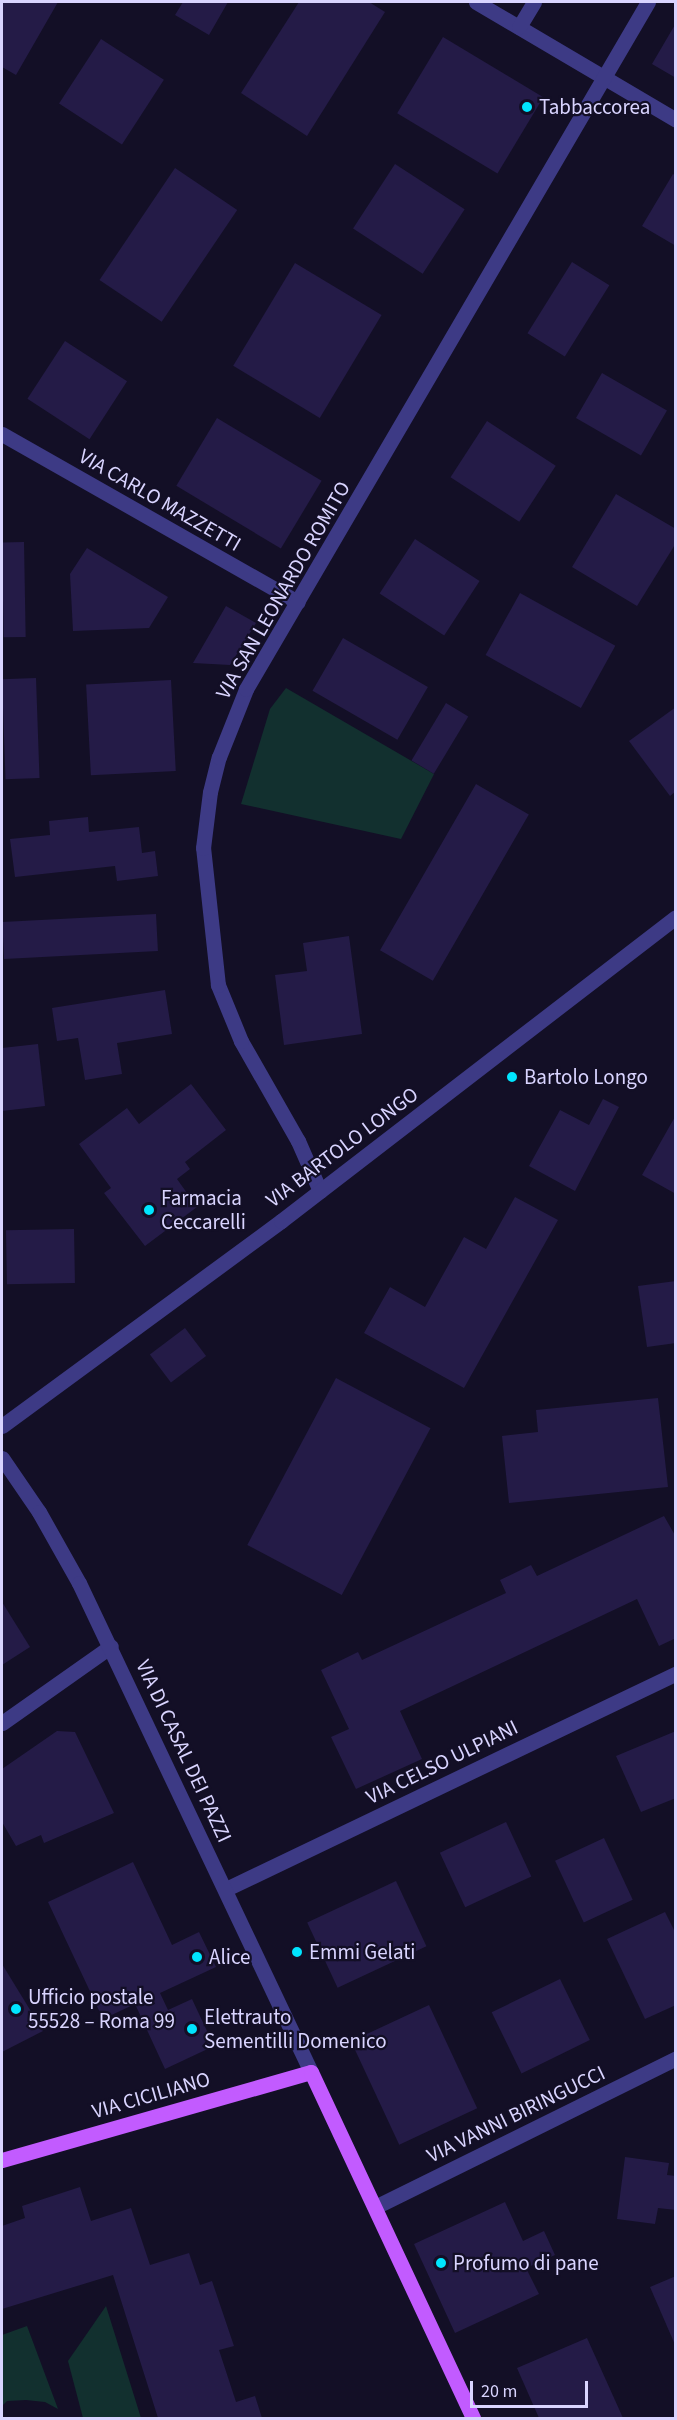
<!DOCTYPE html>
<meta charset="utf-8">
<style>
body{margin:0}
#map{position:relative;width:677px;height:2420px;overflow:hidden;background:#130f26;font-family:"Source Sans 3",sans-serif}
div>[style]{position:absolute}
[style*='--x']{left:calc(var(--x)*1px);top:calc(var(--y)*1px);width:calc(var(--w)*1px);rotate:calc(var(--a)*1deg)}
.green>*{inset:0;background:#12302f}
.building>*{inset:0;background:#241b47;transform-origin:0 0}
.minor>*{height:15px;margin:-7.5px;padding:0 7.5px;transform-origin:7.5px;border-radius:7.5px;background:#3d3a85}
.tertiary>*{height:15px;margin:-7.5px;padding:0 7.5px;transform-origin:7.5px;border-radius:7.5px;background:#3d3a85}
.primary>*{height:15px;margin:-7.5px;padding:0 7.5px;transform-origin:7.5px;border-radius:7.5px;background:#c25bff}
.dots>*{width:16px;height:16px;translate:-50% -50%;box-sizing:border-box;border:3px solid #130f26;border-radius:50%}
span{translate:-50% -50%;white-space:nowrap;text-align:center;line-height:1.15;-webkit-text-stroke:4.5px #130f26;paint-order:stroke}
.poi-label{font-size:21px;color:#d9d4ff}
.left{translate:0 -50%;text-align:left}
.street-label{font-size:21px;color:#d9d4ff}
.frame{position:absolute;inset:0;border:3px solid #d9d4ff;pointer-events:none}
.scale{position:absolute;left:470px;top:2381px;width:118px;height:27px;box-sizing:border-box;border:3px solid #d9d4ff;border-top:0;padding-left:8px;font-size:18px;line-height:21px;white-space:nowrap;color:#d9d4ff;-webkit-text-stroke:4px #130f26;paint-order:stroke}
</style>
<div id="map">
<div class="green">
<div style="clip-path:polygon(286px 688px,434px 774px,401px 839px,241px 804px,270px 709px)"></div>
<div style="clip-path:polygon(106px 2306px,141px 2418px,83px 2418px,68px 2361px)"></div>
<div style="clip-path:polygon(27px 2326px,58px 2409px,45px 2402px,26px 2400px,7px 2401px,2px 2406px,2px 2335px)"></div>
</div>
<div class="building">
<div style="clip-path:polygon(2px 2px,58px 2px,16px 75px,2px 67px)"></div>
<div style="clip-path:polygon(183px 2px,228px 2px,209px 35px,175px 15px)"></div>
<div style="clip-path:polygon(299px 2px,369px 2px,385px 12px,307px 136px,241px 93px)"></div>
<div style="clip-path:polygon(676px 23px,676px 78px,652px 64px)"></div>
<div style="left:443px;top:37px;width:117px;height:89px;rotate:31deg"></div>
<div style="left:101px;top:39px;width:75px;height:77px;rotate:33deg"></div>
<div style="left:395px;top:164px;width:83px;height:77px;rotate:33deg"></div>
<div style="left:175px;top:168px;width:75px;height:135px;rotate:34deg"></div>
<div style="clip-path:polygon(673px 174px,676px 176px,676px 246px,642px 226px)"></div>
<div style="left:572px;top:262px;width:44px;height:84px;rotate:32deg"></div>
<div style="left:295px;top:263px;width:101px;height:120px;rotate:31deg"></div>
<div style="left:65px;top:341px;width:74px;height:69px;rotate:33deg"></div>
<div style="left:602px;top:373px;width:75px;height:52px;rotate:30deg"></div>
<div style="left:217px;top:418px;width:122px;height:79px;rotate:31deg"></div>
<div style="left:487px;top:421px;width:82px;height:67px;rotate:33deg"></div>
<div style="clip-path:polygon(616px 494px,676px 529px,676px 543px,637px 606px,572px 567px)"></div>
<div style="left:415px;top:539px;width:77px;height:65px;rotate:33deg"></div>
<div style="left:24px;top:542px;width:95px;height:22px;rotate:89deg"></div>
<div style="clip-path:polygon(87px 548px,168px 597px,149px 628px,73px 631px,70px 574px)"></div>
<div style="left:520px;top:593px;width:109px;height:71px;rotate:29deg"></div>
<div style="clip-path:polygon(226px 606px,256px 623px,230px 665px,193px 663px)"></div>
<div style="left:343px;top:638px;width:98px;height:61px;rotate:30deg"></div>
<div style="left:36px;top:678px;width:100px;height:34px;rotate:88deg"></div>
<div style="left:171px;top:680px;width:91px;height:85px;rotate:87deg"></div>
<div style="left:446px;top:703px;width:26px;height:67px;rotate:31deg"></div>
<div style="clip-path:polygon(676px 707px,676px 791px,670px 796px,629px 741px)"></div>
<div style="left:476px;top:784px;width:61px;height:192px;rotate:30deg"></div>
<div style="clip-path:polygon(88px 817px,89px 832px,139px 827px,142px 853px,155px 851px,158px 876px,117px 881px,115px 866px,15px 877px,10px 839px,50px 835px,49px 821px)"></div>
<div style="left:156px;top:914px;width:37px;height:154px;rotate:87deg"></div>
<div style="clip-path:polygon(349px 936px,362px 1034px,284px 1045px,275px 975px,307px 971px,303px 943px)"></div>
<div style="clip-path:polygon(165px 990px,172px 1034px,117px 1043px,122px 1074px,85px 1080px,78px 1038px,57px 1041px,52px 1008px)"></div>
<div style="clip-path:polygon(38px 1044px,45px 1106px,2px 1111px,2px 1048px)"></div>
<div style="clip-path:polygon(191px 1084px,226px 1130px,185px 1162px,190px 1169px,177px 1179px,197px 1207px,145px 1246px,104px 1193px,111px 1188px,79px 1144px,127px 1108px,139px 1124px)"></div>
<div style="clip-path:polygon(603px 1099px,619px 1107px,575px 1191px,529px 1166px,560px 1110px,589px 1125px)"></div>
<div style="clip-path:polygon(676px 1115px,676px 1194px,642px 1175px)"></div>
<div style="clip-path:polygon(515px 1197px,558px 1220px,464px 1388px,364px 1333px,390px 1287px,425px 1307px,464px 1237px,486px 1249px)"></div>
<div style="left:74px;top:1229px;width:54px;height:68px;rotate:89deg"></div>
<div style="clip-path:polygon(676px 1281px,676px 1343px,647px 1347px,638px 1286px)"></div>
<div style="left:185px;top:1328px;width:35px;height:44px;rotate:53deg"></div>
<div style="left:336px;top:1378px;width:107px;height:189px;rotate:28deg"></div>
<div style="clip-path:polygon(658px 1398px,668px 1487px,509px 1503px,502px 1436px,538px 1432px,536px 1410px)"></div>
<div style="clip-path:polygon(664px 1516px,676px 1537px,676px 1638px,659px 1646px,637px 1599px,400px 1711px,422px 1759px,356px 1789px,331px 1737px,349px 1729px,321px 1670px,358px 1652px,362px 1660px,506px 1593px,500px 1580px,531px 1565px,537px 1576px)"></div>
<div style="clip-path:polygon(2px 1602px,30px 1647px,2px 1665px)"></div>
<div style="clip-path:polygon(57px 1731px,75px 1732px,114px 1813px,44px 1843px,41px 1835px,16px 1846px,2px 1822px,2px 1769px)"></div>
<div style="clip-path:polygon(676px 1731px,676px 1798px,641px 1812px,616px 1756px)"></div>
<div style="left:506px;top:1822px;width:60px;height:73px;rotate:65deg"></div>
<div style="left:604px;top:1838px;width:68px;height:54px;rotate:65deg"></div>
<div style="clip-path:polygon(133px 1862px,172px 1945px,199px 1932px,216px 1967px,160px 1993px,168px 2010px,192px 1999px,214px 2046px,165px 2069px,135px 2004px,103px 2019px,48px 1902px)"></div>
<div style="left:396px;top:1881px;width:72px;height:98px;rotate:65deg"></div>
<div style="clip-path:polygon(665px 1912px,676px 1934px,676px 2005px,645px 2019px,607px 1939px)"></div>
<div style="clip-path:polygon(2px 1964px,43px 2031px,2px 2052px)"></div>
<div style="left:560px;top:1979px;width:68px;height:76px;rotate:64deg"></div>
<div style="left:429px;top:2005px;width:114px;height:86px;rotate:65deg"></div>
<div style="clip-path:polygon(625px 2157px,669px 2163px,667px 2175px,676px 2176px,676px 2210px,658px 2208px,655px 2224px,617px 2219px)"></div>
<div style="clip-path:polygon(80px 2187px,91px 2221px,131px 2208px,150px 2265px,189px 2253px,200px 2285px,212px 2281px,234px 2346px,219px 2350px,236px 2402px,255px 2396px,262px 2418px,158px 2418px,113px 2275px,2px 2309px,2px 2226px,25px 2218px,22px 2206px)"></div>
<div style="clip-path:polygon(505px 2202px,523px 2241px,544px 2231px,555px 2255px,526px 2268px,539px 2294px,455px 2333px,414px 2244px)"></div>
<div style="clip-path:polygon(676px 2276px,676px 2347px,650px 2287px)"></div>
<div style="clip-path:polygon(587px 2338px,623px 2418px,539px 2418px,517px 2368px)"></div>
</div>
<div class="minor">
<div style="--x:476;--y:2;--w:232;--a:30.5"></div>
<div style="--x:519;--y:27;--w:29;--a:-59"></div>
<div style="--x:2;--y:434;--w:340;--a:29.6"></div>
<div style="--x:320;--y:1191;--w:55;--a:-113.7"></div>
<div style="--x:298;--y:1141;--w:115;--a:-119.7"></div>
<div style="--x:241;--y:1041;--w:61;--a:-112.3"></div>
<div style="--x:218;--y:985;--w:138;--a:-96.2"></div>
<div style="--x:203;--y:848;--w:56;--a:-82.9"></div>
<div style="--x:210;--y:792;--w:36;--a:-76"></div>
<div style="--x:219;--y:757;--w:73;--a:-68.3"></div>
<div style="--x:246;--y:689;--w:796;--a:-59.67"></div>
<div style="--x:2;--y:1723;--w:133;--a:-35.2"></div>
<div style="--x:226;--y:1889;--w:499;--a:-25.6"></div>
<div style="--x:375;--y:2207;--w:336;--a:-26.3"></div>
</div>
<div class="tertiary">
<div style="--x:2;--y:1426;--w:346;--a:-36.3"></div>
<div style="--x:281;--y:1221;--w:498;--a:-37.6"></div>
<div style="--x:2;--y:1458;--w:65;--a:55.6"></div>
<div style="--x:39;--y:1512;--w:81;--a:60.6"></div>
<div style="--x:79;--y:1583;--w:541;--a:64.62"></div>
</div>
<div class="primary">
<div style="--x:2;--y:2160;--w:321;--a:-15.9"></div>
<div style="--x:311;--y:2072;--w:382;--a:64.9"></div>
</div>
<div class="dots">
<div style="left:527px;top:107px;background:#00e5ff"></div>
<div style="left:512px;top:1077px;background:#00e5ff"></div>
<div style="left:149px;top:1210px;background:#00e5ff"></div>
<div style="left:297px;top:1952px;background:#00e5ff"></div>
<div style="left:197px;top:1957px;background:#00e5ff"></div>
<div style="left:16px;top:2009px;background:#00e5ff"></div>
<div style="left:192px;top:2029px;background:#00e5ff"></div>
<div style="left:441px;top:2263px;background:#00e5ff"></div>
</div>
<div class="poi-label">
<span class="left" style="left:539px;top:107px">Tabbaccorea</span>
<span class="left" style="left:524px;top:1077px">Bartolo Longo</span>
<span class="left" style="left:161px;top:1210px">Farmacia<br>Ceccarelli</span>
<span class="left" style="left:309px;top:1952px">Emmi Gelati</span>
<span class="left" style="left:209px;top:1957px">Alice</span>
<span class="left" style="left:28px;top:2009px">Ufficio postale<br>55528 – Roma 99</span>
<span class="left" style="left:204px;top:2029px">Elettrauto<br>Sementilli Domenico</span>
<span class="left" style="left:453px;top:2263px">Profumo di pane</span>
</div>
<div class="street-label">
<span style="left:160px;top:500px;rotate:30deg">VIA CARLO MAZZETTI</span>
<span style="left:283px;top:590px;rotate:-60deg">VIA SAN LEONARDO ROMITO</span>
<span style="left:342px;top:1147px;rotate:-37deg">VIA BARTOLO LONGO</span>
<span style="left:184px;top:1751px;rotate:65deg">VIA DI CASAL DEI PAZZI</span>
<span style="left:442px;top:1762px;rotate:-26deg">VIA CELSO ULPIANI</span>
<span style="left:151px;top:2095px;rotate:-16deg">VIA CICILIANO</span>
<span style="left:516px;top:2114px;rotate:-26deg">VIA VANNI BIRINGUCCI</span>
</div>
<div class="frame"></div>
<div class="scale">20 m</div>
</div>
